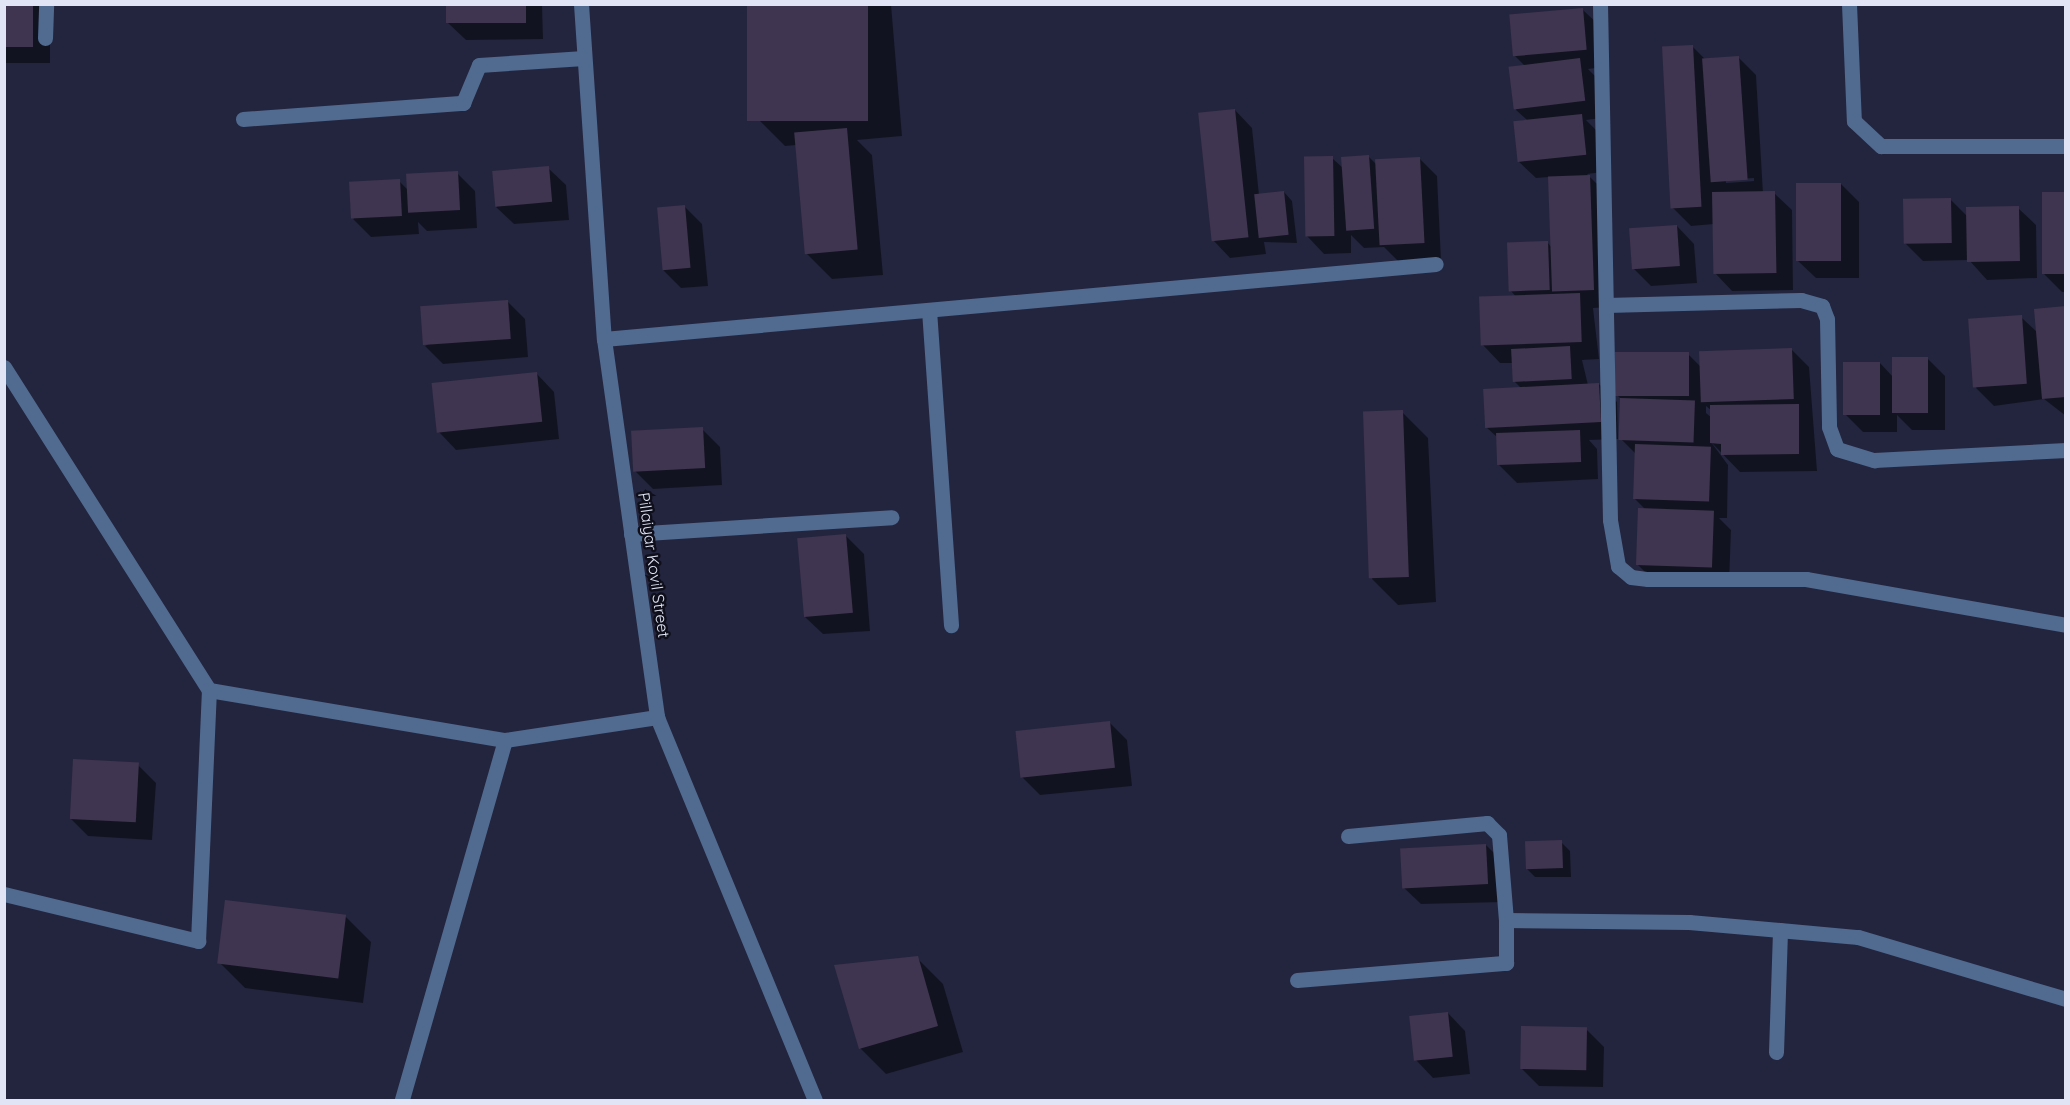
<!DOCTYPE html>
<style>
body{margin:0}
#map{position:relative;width:2070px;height:1105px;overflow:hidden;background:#23253e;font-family:Quicksand,sans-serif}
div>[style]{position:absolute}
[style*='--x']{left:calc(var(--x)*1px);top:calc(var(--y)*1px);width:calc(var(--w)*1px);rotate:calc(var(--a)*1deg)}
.shadow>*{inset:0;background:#0007;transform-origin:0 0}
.building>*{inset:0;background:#403550;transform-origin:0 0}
.minor>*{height:15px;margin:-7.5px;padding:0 7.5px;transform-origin:7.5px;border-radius:7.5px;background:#516b90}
span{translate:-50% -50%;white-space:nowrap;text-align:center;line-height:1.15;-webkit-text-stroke:5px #0e0f1b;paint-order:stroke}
.street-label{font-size:16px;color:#e1e4f5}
.frame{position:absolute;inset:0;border:6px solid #e1e4f5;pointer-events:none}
</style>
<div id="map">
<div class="shadow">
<div style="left:4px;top:4px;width:46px;height:59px"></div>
<div style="clip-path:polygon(448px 4px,542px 4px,543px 39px,466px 40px,448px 23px)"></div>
<div style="clip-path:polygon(749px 4px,891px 4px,902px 136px,857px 140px,872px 155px,883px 275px,832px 279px,806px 253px,797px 145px,785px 146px,759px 120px)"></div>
<div style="clip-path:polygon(1583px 10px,1601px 27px,1604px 67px,1588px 69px,1597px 78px,1602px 118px,1586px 120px,1599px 133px,1603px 172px,1587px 174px,1607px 194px,1612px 307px,1593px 308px,1599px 359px,1582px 360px,1588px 385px,1599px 384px,1617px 402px,1618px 439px,1589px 440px,1597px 449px,1598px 479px,1517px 483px,1499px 465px,1498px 438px,1486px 427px,1521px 388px,1514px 381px,1513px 363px,1500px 363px,1483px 345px,1517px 298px,1511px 291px,1548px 243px,1552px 248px,1549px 177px,1536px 178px,1518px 161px,1527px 120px,1516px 110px,1526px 67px,1514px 55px)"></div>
<div style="clip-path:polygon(evenodd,1693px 47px,1705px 59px,1738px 57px,1756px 75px,1763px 193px,1774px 193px,1792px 210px,1793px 290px,1732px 291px,1715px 273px,1714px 224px,1691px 226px,1673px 208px,1693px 47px,1754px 178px,1754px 181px,1726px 183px,1726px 180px,1754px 178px)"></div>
<div style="clip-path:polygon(1235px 110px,1252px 128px,1259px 195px,1284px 192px,1292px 201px,1297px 243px,1264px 242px,1266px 254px,1230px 258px,1213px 240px)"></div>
<div style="clip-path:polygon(1369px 157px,1377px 165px,1419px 158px,1437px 176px,1441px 260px,1399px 262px,1384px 247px,1364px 248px,1351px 235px,1351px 253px,1324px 254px,1307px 236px,1332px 158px,1343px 168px)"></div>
<div style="clip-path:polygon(548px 168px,566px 185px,569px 220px,514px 224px,496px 207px)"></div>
<div style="clip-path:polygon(457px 173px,475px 191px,477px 228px,427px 231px,418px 222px,419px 234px,371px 237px,353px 219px,399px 181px,408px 190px)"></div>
<div style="clip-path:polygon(1841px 184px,1859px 202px,1859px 278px,1816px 278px,1798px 261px)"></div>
<div style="clip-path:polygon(2066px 194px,2066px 292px,2062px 292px,2044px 274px)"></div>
<div style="clip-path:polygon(1950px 199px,1968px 217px,2018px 208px,2036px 225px,2037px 278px,1987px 280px,1969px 260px,1923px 261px,1905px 243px)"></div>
<div style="clip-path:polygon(685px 207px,702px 224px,708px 286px,681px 288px,663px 270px)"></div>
<div style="clip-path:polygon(1677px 226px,1694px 244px,1697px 283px,1651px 286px,1633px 268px)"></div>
<div style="clip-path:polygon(507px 301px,525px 319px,528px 357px,443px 364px,425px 346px)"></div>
<div style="clip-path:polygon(2066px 307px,2066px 416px,2044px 399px,1994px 406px,1976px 388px,2021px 317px,2038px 333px)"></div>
<div style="clip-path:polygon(evenodd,1791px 349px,1809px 367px,1817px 471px,1740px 472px,1711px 442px,1728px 465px,1727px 518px,1719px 518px,1731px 530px,1729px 584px,1655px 582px,1637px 564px,1646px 510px,1635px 499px,1636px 454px,1621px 439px,1622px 400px,1617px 395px,1688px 354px,1701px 367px,1791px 349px,1706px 406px,1712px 411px,1712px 418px,1706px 413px,1706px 406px)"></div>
<div style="clip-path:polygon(1927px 358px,1945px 376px,1945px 430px,1912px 430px,1897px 415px,1897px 432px,1863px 432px,1846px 415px,1880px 363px,1894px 378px)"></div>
<div style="clip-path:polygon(537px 374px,554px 392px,559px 439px,456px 450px,439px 432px)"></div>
<div style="clip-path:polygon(1402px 412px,1428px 438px,1436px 602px,1398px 605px,1372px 579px)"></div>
<div style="clip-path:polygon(702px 429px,720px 447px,722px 485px,653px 489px,635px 471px)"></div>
<div style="clip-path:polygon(846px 536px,864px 554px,870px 631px,823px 634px,805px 617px)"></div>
<div style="clip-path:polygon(1109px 722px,1127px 740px,1132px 786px,1040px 795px,1022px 777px)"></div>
<div style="clip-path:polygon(138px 765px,156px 783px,152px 840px,88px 836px,70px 818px)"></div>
<div style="clip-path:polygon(1561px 842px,1570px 851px,1571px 877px,1535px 877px,1527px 869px)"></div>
<div style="clip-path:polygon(1486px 845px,1504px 863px,1505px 902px,1421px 904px,1403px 887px)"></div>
<div style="clip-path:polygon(345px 916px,371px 942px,363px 1003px,245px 988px,219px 962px)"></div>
<div style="clip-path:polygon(917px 958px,943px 984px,963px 1052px,886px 1074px,860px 1048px)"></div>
<div style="clip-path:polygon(1448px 1013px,1465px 1031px,1470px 1074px,1433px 1078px,1416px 1060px)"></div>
<div style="clip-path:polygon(1586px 1029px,1604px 1047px,1603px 1087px,1539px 1086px,1521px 1068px)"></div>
</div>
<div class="building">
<div style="left:4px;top:4px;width:29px;height:43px"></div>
<div style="left:446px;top:4px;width:80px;height:19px"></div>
<div style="left:747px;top:4px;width:121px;height:117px"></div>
<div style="left:1583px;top:8px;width:42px;height:74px;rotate:85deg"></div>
<div style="left:1693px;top:45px;width:162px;height:31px;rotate:87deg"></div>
<div style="left:1739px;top:56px;width:124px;height:37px;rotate:86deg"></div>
<div style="left:1580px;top:58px;width:43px;height:72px;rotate:83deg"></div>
<div style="left:1235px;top:109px;width:129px;height:37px;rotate:84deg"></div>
<div style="left:1582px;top:114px;width:41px;height:69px;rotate:84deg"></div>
<div style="left:847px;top:128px;width:122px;height:53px;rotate:85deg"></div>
<div style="left:1369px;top:155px;width:74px;height:28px;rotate:86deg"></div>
<div style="left:1333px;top:156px;width:80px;height:29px;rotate:89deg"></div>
<div style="left:1420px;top:157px;width:86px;height:45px;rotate:87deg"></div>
<div style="left:549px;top:166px;width:36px;height:57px;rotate:85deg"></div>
<div style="left:458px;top:171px;width:39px;height:52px;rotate:87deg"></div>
<div style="left:1590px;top:175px;width:115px;height:42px;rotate:88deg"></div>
<div style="left:400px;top:179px;width:37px;height:51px;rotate:87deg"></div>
<div style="left:1796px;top:183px;width:45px;height:78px"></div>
<div style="left:1284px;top:191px;width:44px;height:30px;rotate:84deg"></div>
<div style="left:1775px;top:191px;width:82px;height:63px;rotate:89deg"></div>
<div style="left:2066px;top:192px;width:82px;height:24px;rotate:90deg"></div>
<div style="left:1951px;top:198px;width:45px;height:48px;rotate:89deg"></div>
<div style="left:685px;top:205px;width:63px;height:28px;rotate:85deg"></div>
<div style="left:2019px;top:206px;width:55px;height:53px;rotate:89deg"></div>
<div style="left:1677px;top:225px;width:41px;height:48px;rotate:86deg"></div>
<div style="left:1548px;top:241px;width:49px;height:41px;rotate:88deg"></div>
<div style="left:1580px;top:293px;width:49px;height:101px;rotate:88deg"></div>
<div style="left:508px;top:300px;width:39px;height:88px;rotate:86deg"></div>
<div style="clip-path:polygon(2066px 306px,2066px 397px,2042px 399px,2034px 309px)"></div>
<div style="left:2022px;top:315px;width:69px;height:54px;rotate:86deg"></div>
<div style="left:1570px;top:346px;width:33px;height:59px;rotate:87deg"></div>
<div style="left:1792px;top:348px;width:51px;height:93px;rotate:88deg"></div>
<div style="left:1615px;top:352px;width:74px;height:44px"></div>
<div style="left:1892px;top:357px;width:36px;height:56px"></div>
<div style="left:1843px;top:362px;width:37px;height:53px"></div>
<div style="left:537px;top:372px;width:50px;height:106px;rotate:84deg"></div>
<div style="left:1599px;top:383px;width:39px;height:116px;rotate:87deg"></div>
<div style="left:1620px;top:398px;width:75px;height:42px;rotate:2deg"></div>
<div style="clip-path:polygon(1799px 404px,1799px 454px,1721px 455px,1721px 444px,1710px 443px,1710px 405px)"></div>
<div style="left:1403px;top:410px;width:167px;height:40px;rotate:88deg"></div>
<div style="left:703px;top:427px;width:41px;height:72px;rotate:87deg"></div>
<div style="left:1580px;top:430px;width:32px;height:84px;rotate:88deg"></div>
<div style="left:1635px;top:444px;width:76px;height:55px;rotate:2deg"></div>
<div style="left:1638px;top:508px;width:76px;height:57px;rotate:2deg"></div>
<div style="left:846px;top:534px;width:79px;height:49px;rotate:85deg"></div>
<div style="left:1110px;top:721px;width:47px;height:95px;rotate:84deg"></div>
<div style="left:73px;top:759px;width:66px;height:60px;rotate:3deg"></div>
<div style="left:1562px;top:840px;width:28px;height:37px;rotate:88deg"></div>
<div style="left:1486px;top:844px;width:40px;height:86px;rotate:87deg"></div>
<div style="left:225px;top:900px;width:122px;height:64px;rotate:7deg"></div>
<div style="clip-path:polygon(918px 956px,938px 1026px,859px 1049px,834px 965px)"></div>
<div style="left:1448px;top:1012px;width:45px;height:39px;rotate:84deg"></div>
<div style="left:1521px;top:1026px;width:66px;height:43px;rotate:1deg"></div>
</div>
<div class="minor">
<div style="--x:581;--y:4;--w:336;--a:86.1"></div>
<div style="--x:604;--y:339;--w:382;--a:82"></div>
<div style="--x:657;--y:717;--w:414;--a:67.6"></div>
<div style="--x:1600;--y:4;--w:516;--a:88.89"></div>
<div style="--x:1610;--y:520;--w:47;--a:80.1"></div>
<div style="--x:1618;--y:566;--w:17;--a:40"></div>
<div style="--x:1631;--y:577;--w:17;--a:7"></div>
<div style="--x:1648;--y:579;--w:158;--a:0"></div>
<div style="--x:1806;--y:579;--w:264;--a:10"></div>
<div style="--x:1849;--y:4;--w:117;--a:87.6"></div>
<div style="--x:1854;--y:121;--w:37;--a:43"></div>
<div style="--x:1881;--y:146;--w:185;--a:0"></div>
<div style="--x:45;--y:38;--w:34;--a:-88"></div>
<div style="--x:243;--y:119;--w:221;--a:-4.2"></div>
<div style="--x:463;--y:103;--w:41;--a:-67.2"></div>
<div style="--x:479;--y:65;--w:105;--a:-3.8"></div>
<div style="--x:1606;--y:305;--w:195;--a:-1.5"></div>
<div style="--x:1801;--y:300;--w:22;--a:16"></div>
<div style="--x:1822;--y:306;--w:14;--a:69"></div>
<div style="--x:1827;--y:319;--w:108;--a:88.9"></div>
<div style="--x:1829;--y:427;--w:23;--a:70"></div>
<div style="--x:1837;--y:449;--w:39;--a:17"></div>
<div style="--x:1874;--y:460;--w:192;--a:-3"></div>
<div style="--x:929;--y:310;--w:316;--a:86"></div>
<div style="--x:604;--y:339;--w:835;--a:-5.15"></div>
<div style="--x:4;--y:367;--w:383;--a:57.6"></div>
<div style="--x:209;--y:690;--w:300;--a:9.6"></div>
<div style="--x:505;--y:740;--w:374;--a:106"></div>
<div style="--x:631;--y:534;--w:261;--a:-3.7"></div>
<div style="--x:505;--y:740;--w:154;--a:-8.6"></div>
<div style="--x:1348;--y:836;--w:140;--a:-5.3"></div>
<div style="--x:1487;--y:823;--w:17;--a:45"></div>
<div style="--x:1499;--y:835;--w:85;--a:85.3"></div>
<div style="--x:4;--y:894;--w:200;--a:13.6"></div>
<div style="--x:198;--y:941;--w:251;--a:-87.5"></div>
<div style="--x:1297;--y:980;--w:210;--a:-4.7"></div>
<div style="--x:1506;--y:963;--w:43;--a:-90"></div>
<div style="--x:1506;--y:920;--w:183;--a:0.6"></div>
<div style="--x:1689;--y:922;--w:170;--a:5.1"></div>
<div style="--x:1858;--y:937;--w:217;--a:16.6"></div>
<div style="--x:1776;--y:1052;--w:122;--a:-88.1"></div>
</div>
<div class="street-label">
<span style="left:654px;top:565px;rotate:82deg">Pillaiyar Kovil Street</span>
</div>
<div class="frame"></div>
</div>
